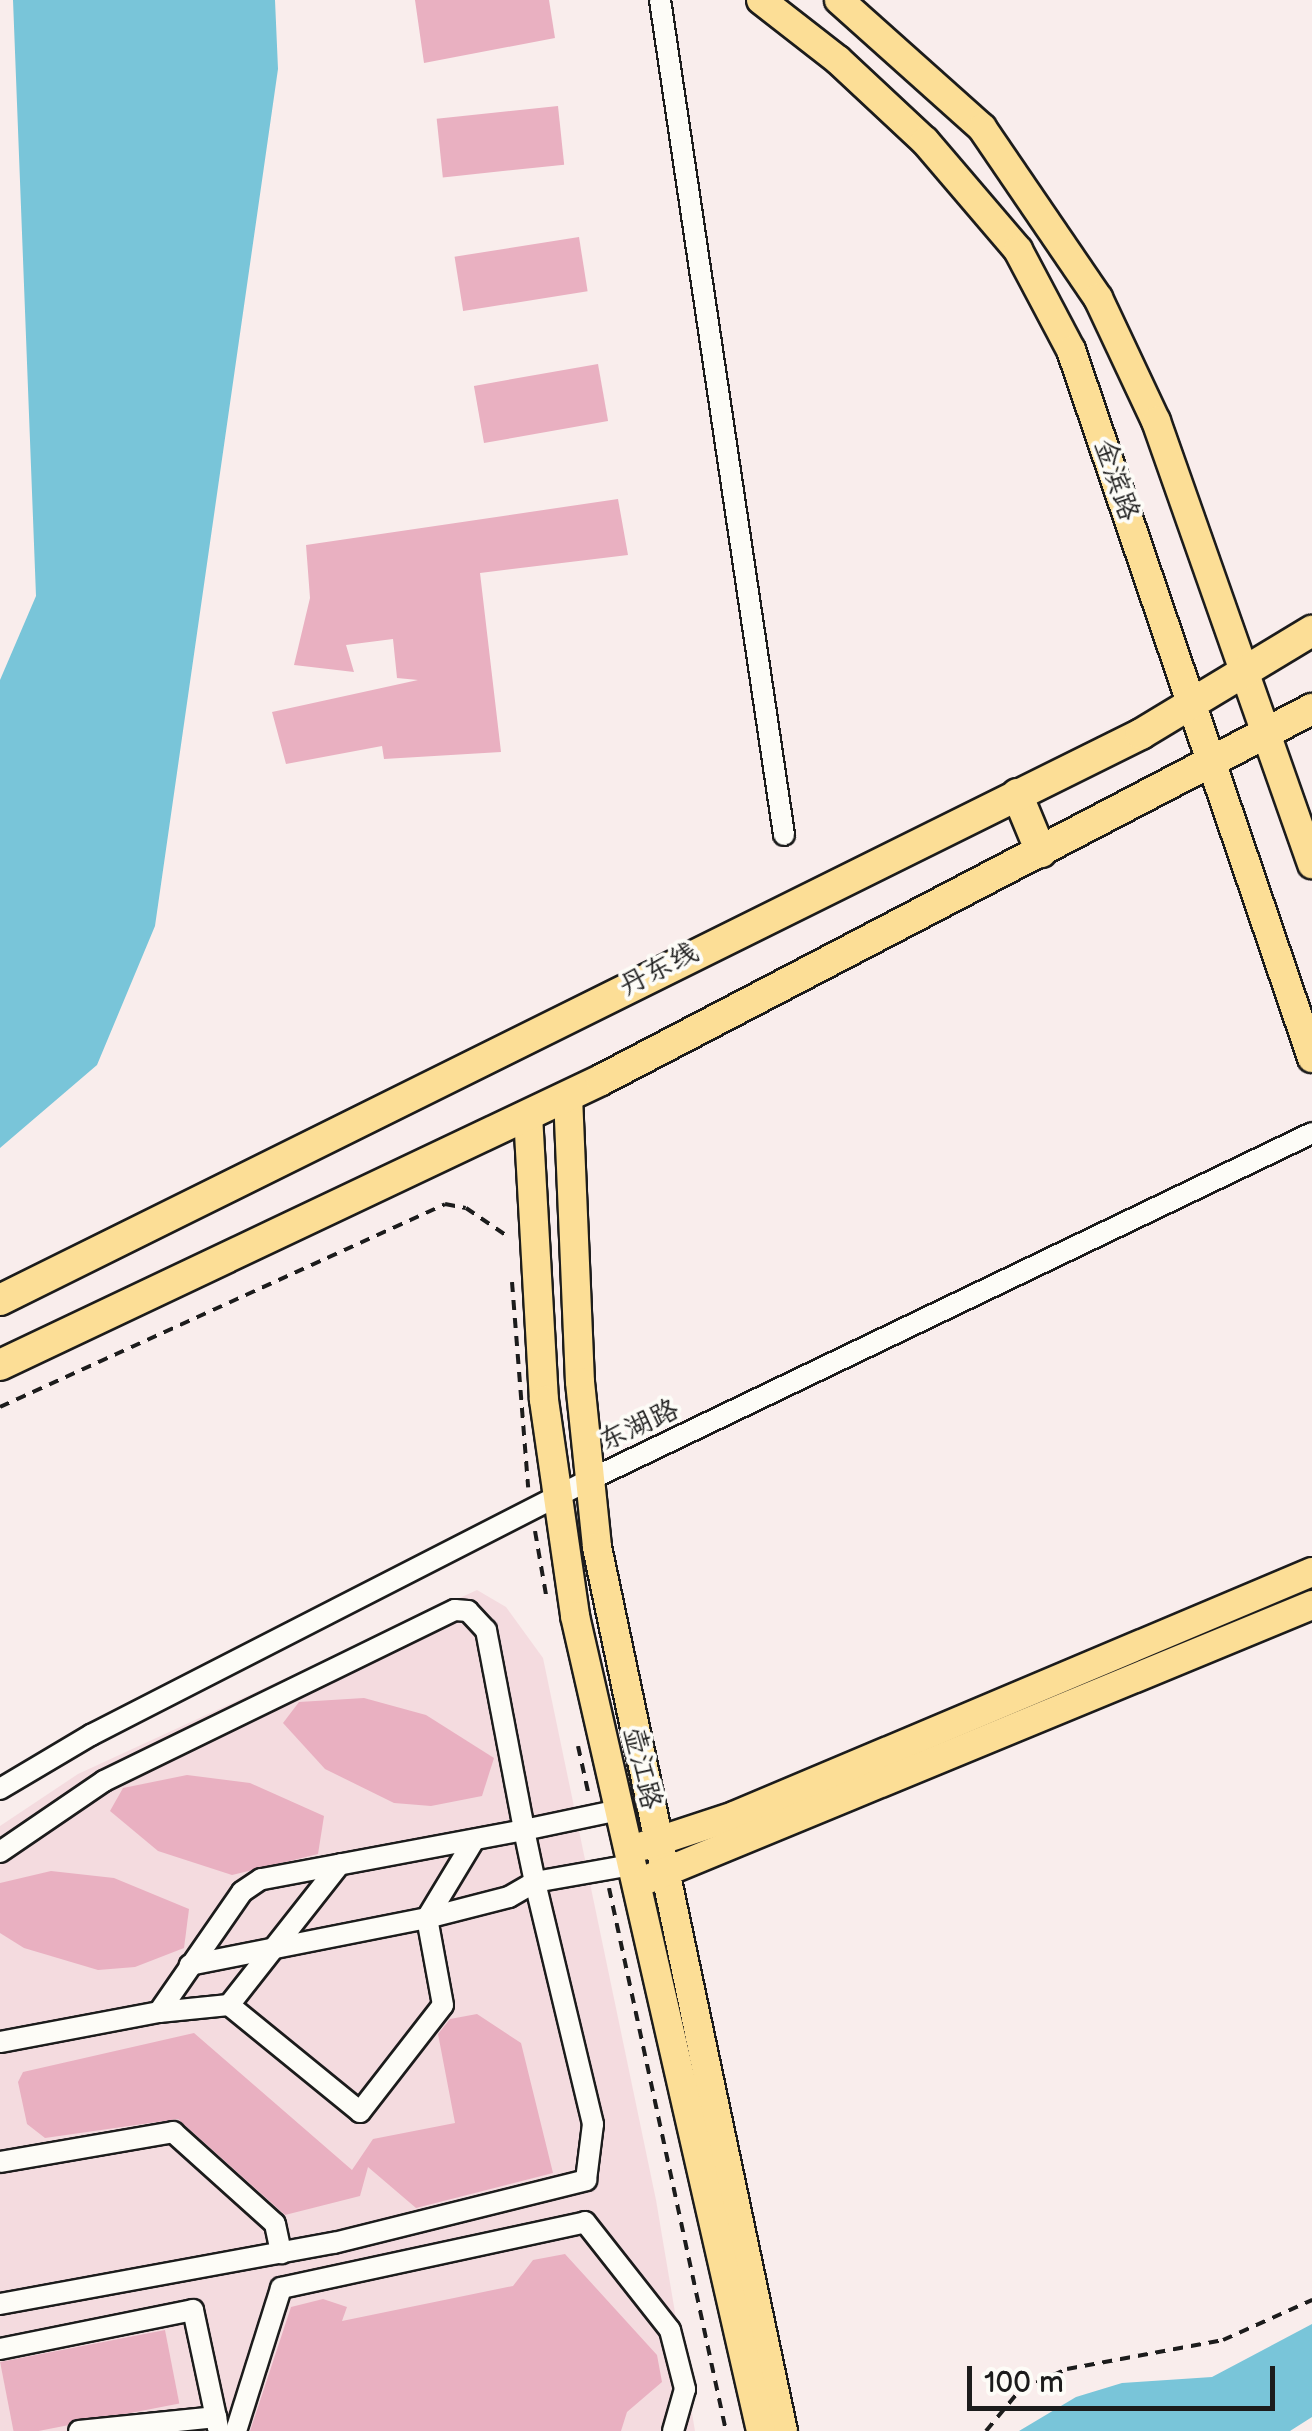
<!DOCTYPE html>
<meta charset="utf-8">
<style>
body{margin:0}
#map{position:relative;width:1312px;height:2431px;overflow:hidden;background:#f9edec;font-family:"Balsamiq Sans","LXGW WenKai TC",sans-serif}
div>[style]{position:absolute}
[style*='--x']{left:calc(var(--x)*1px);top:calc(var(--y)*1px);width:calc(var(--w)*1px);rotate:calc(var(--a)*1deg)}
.built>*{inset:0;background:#f4dbdf}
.water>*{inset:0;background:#79c5d9}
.building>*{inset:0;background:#e9b0c1;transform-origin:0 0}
.path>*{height:4px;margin-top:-2px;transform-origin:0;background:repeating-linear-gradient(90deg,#1c1c1c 0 10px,transparent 0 18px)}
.roads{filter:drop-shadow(2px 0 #1c1c1c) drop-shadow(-2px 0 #1c1c1c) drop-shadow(0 2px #1c1c1c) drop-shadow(0 -2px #1c1c1c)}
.minor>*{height:20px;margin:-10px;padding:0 10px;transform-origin:10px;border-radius:10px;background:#fdfcf7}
.major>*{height:28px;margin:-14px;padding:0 14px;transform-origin:14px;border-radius:14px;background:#fcde96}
.highway>*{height:30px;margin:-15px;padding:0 15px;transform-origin:15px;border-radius:15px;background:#fcde96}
span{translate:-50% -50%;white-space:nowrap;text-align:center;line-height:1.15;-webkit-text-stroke:8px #fdfcf7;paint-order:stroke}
.street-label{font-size:28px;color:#1c1c1c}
.scale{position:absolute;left:967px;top:2366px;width:308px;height:45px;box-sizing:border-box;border:5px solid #1c1c1c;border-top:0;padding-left:12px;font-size:30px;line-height:35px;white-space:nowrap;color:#1c1c1c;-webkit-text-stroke:8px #fdfcf7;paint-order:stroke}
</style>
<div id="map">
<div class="built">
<div style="clip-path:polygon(477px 1590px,506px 1607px,543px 1658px,656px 2200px,695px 2431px,0 2431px,0 1826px,78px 1774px)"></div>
</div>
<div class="water">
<div style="clip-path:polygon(13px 0,275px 0,278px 69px,155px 926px,97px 1065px,0 1148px,0 680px,36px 596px)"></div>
<div style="clip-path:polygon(1312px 2324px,1312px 2417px,1290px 2431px,1019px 2431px,1076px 2397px,1122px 2383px,1212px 2377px)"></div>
</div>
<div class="building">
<div style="clip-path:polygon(415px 0,549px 0,555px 38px,424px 63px)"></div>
<div style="left:558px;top:106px;width:59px;height:122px;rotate:84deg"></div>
<div style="left:579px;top:237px;width:55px;height:126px;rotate:81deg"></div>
<div style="left:598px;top:364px;width:58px;height:126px;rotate:80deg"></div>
<div style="clip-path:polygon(618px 499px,628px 555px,480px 573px,501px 752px,384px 759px,382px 746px,286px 764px,272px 712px,418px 680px,397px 678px,393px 639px,346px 645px,354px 672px,294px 665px,310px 598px,306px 545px)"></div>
<div style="clip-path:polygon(364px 1698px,426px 1715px,494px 1758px,482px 1796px,431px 1806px,394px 1803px,325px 1769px,283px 1723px,299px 1702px)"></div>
<div style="clip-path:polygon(187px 1775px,250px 1783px,324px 1816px,318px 1854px,232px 1875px,158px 1851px,110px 1811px,123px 1788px)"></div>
<div style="clip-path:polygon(51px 1871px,114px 1878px,189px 1909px,184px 1948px,135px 1967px,98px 1970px,24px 1948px,0 1933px,0 1883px)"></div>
<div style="clip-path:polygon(477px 2014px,521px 2043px,553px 2173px,416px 2208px,368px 2167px,360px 2196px,285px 2215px,178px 2119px,45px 2138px,27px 2124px,18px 2082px,23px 2072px,194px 2033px,352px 2170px,373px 2139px,455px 2123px,438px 2034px,450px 2019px)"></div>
<div style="clip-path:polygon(565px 2254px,657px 2355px,662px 2382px,627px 2412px,621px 2431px,250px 2431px,291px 2307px,323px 2299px,347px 2307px,342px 2321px,513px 2286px,533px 2260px)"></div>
<div style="left:165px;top:2330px;width:75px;height:168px;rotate:79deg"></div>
</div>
<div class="path">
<div style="--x:512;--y:1282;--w:206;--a:85.5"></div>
<div style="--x:0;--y:1407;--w:489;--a:-24.5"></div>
<div style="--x:445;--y:1204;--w:21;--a:11"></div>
<div style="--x:466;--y:1208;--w:53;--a:34.3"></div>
<div style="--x:535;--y:1531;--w:65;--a:80.2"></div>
<div style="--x:578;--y:1746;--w:51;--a:77.6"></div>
<div style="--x:609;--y:1888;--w:555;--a:77.84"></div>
<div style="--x:986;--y:2431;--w:53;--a:-50.3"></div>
<div style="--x:1020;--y:2390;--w:51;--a:-24.1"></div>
<div style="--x:1067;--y:2369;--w:159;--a:-10.5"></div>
<div style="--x:1223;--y:2340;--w:98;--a:-24.2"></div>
</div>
<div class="roads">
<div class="minor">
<div style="--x:660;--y:0;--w:844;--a:81.55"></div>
<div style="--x:0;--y:1789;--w:106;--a:-30.7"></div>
<div style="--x:91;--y:1735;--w:557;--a:-27.12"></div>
<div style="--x:587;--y:1481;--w:804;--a:-25.64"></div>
<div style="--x:619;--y:1810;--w:97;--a:168.1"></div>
<div style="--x:524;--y:1830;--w:53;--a:78.1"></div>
<div style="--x:535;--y:1882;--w:97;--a:-10"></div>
<div style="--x:0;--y:1852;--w:126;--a:-34.3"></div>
<div style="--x:104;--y:1781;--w:390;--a:-26"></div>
<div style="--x:455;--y:1610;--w:13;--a:4"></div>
<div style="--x:468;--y:1611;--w:26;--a:47"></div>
<div style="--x:486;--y:1630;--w:204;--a:79.2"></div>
<div style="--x:524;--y:1830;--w:268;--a:169.4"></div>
<div style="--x:261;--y:1879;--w:23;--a:146"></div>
<div style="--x:242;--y:1892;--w:146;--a:124.7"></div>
<div style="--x:159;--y:2012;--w:162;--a:169.3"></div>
<div style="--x:229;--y:2005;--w:179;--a:-51.8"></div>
<div style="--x:159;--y:2012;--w:70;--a:-5.7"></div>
<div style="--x:229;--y:2005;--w:169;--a:39.2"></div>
<div style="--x:360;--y:2112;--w:135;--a:-52.2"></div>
<div style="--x:443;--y:2005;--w:88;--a:-100.4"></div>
<div style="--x:427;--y:1918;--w:91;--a:-58.9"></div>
<div style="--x:0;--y:2162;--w:176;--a:-9.8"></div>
<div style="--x:173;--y:2132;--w:137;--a:42"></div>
<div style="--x:275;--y:2224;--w:30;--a:78"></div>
<div style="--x:0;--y:2304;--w:340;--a:-10.4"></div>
<div style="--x:334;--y:2243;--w:260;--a:-14"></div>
<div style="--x:586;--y:2180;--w:56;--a:-82.9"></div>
<div style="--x:593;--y:2124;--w:249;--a:-103.5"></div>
<div style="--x:535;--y:1882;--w:30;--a:150"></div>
<div style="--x:509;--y:1897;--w:85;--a:165.6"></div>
<div style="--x:427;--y:1918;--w:242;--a:168.8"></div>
<div style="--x:0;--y:2349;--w:197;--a:-11.4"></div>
<div style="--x:193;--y:2310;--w:109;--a:77.9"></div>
<div style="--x:79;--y:2431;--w:138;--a:-5.8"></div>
<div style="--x:216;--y:2417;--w:11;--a:80"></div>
<div style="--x:236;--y:2431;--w:150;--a:-72.5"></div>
<div style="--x:281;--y:2288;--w:311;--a:-12.2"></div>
<div style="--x:585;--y:2222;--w:137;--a:51.8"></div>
<div style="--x:670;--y:2330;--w:61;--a:75.7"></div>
<div style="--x:685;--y:2389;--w:44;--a:105.9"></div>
</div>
<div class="major">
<div style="--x:761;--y:0;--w:98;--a:37.9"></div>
<div style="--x:838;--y:60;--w:119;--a:43"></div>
<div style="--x:925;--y:141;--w:143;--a:49.5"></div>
<div style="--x:1018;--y:250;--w:113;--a:62.1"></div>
<div style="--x:1071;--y:350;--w:748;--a:71.2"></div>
<div style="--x:839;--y:0;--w:192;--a:41.8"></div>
<div style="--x:982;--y:128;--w:206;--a:55.7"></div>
<div style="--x:1098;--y:298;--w:136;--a:64.8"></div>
<div style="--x:1156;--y:421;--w:470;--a:70.6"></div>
<div style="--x:568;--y:1096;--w:286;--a:87.6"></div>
<div style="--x:580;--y:1382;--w:166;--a:84.1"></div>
<div style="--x:597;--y:1547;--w:903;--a:78.12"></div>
<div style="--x:528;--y:1115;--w:285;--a:86.8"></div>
<div style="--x:544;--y:1400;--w:218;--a:81.8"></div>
<div style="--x:575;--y:1616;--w:836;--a:77.14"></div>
<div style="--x:643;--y:1846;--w:96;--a:-18.2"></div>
<div style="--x:734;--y:1816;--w:627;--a:-22.89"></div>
<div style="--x:648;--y:1879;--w:718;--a:-22.42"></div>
</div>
<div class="highway">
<div style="--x:1017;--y:794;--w:63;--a:67.5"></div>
<div style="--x:0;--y:1300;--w:1274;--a:-26.38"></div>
<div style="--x:1141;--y:734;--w:200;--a:-31.1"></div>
<div style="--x:0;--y:1365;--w:665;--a:-25.37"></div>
<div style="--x:601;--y:1080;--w:802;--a:-27.56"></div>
</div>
</div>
<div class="street-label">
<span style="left:1116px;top:480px;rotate:71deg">金滨路</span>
<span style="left:659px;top:970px;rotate:-27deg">丹东线</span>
<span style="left:639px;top:1426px;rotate:-25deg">东湖路</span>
<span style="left:642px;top:1768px;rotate:77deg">壶江路</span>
</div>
<div class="scale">100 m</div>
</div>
